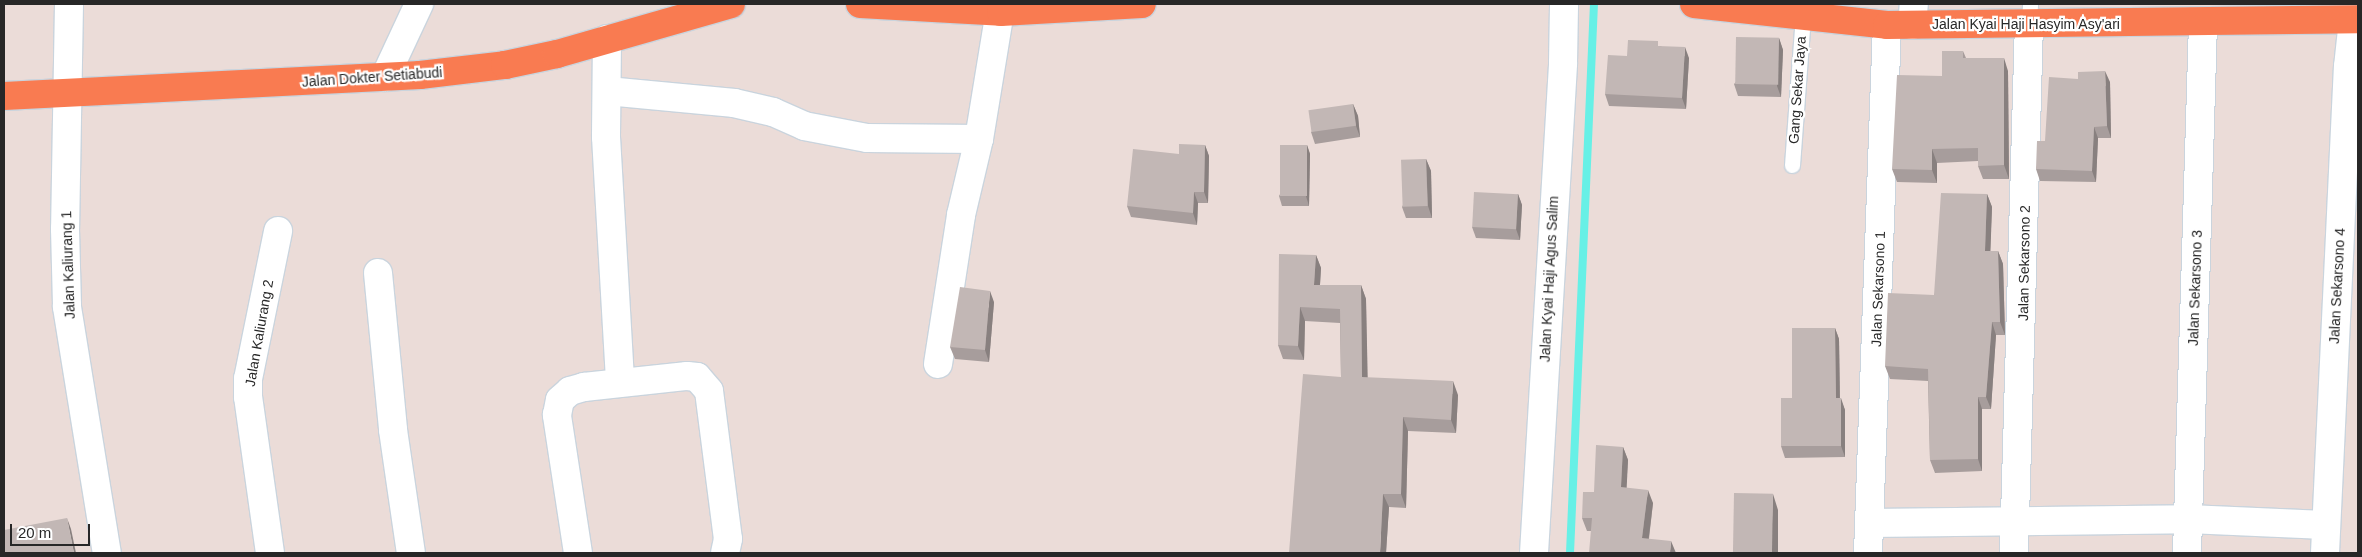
<!DOCTYPE html>
<style>
body{margin:0}
#map{position:relative;width:2362px;height:557px;overflow:hidden;background:#ebdcd8;font-family:Helvetica,sans-serif}
div>[style]{position:absolute}
[style*='--x']{left:calc(var(--x)*1px);top:calc(var(--y)*1px);width:calc(var(--w)*1px);rotate:calc(var(--a)*1deg)}
.stream>*{height:8px;margin:-4px;padding:0 4px;transform-origin:4px;border-radius:4px;background:#67f0e6}
.roads{filter:drop-shadow(1px 0 #cad4dd) drop-shadow(-1px 0 #cad4dd) drop-shadow(0 1px #cad4dd) drop-shadow(0 -1px #cad4dd)}
.service>*{height:15px;margin:-7.5px;padding:0 7.5px;transform-origin:7.5px;border-radius:7.5px;background:#fff}
.minor>*{height:28px;margin:-14px;padding:0 14px;transform-origin:14px;border-radius:14px;background:#fff}
.tertiary>*{height:28px;margin:-14px;padding:0 14px;transform-origin:14px;border-radius:14px;background:#fff}
.secondary>*{height:28px;margin:-14px;padding:0 14px;transform-origin:14px;border-radius:14px;background:#fff}
.trunk>*{height:28px;margin:-14px;padding:0 14px;transform-origin:14px;border-radius:14px;background:#f97b51}
.wall>*{inset:0;background:#a79d9c}
.shaded-wall>*{inset:0;background:#88807f}
.building>*{inset:0;background:#c2b7b5;transform-origin:0 0}
span{translate:-50% -50%;white-space:nowrap;text-align:center;line-height:1.15;-webkit-text-stroke:4.5px #fff;paint-order:stroke}
.street-label{font-size:14px;color:#272727}
.frame{position:absolute;inset:0;border:5px solid #272727;pointer-events:none}
.scale{position:absolute;left:10px;top:524px;width:80px;height:22px;box-sizing:border-box;border:2px solid #272727;border-top:0;padding-left:6px;font-size:15px;line-height:18px;white-space:nowrap;color:#272727;-webkit-text-stroke:4px #fff;paint-order:stroke}
</style>
<div id="map">
<div class="stream">
<div style="--x:1570;--y:553;--w:550;--a:-87.5"></div>
</div>
<div class="roads">
<div class="service">
<div style="--x:2029;--y:24;--w:20;--a:-87"></div>
<div style="--x:1792;--y:165;--w:149;--a:-85.8"></div>
</div>
<div class="minor">
<div style="--x:1912;--y:25;--w:21;--a:-85"></div>
<div style="--x:607;--y:39;--w:98;--a:90.6"></div>
<div style="--x:606;--y:137;--w:246;--a:86.7"></div>
<div style="--x:385;--y:77;--w:81;--a:-65"></div>
<div style="--x:607;--y:91;--w:128;--a:5.4"></div>
<div style="--x:734;--y:103;--w:40;--a:13"></div>
<div style="--x:773;--y:112;--w:34;--a:24"></div>
<div style="--x:804;--y:126;--w:64;--a:10.8"></div>
<div style="--x:867;--y:138;--w:112;--a:0.5"></div>
<div style="--x:378;--y:273;--w:158;--a:84.5"></div>
<div style="--x:393;--y:430;--w:124;--a:81.7"></div>
<div style="--x:938;--y:364;--w:151;--a:-81.2"></div>
<div style="--x:961;--y:215;--w:78;--a:-76.7"></div>
<div style="--x:979;--y:139;--w:137;--a:-80.7"></div>
<div style="--x:1871;--y:523;--w:317;--a:-0.7"></div>
<div style="--x:2188;--y:519;--w:137;--a:2.5"></div>
<div style="--x:270;--y:553;--w:158;--a:-98"></div>
<div style="--x:248;--y:397;--w:18;--a:-90"></div>
<div style="--x:248;--y:379;--w:151;--a:-78.5"></div>
<div style="--x:578;--y:553;--w:140;--a:-98.7"></div>
<div style="--x:557;--y:415;--w:15;--a:-79"></div>
<div style="--x:560;--y:400;--w:13;--a:-42"></div>
<div style="--x:570;--y:391;--w:15;--a:-16"></div>
<div style="--x:584;--y:387;--w:104;--a:-6.1"></div>
<div style="--x:687;--y:376;--w:10;--a:6"></div>
<div style="--x:697;--y:377;--w:18;--a:49"></div>
<div style="--x:709;--y:391;--w:149;--a:82.7"></div>
<div style="--x:728;--y:539;--w:14;--a:102"></div>
<div style="--x:1868;--y:553;--w:528;--a:-87.94"></div>
<div style="--x:2014;--y:553;--w:529;--a:-88.38"></div>
<div style="--x:2187;--y:553;--w:530;--a:-88.27"></div>
<div style="--x:2325;--y:553;--w:487;--a:-87.3"></div>
<div style="--x:2348;--y:67;--w:47;--a:-83.9"></div>
</div>
<div class="tertiary">
<div style="--x:69;--y:4;--w:225;--a:91"></div>
<div style="--x:65;--y:229;--w:78;--a:88.5"></div>
<div style="--x:67;--y:307;--w:249;--a:80.8"></div>
</div>
<div class="secondary">
<div style="--x:1534;--y:553;--w:491;--a:-86.6"></div>
<div style="--x:1563;--y:63;--w:59;--a:-89"></div>
</div>
<div class="trunk">
<div style="--x:860;--y:4;--w:141;--a:3.2"></div>
<div style="--x:1001;--y:12;--w:141;--a:-3.2"></div>
<div style="--x:1694;--y:4;--w:194;--a:6.2"></div>
<div style="--x:1887;--y:25;--w:471;--a:-0.7"></div>
<div style="--x:4;--y:96;--w:417;--a:-2.9"></div>
<div style="--x:420;--y:75;--w:86;--a:-6.7"></div>
<div style="--x:505;--y:65;--w:53;--a:-11.9"></div>
<div style="--x:557;--y:54;--w:181;--a:-16"></div>
</div>
</div>
<div class="wall">
<div style="clip-path:polygon(1779px 38px,1783px 50px,1781px 97px,1738px 96px,1734px 84px)"></div>
<div style="clip-path:polygon(1660px 46px,1689px 58px,1686px 109px,1609px 106px,1605px 94px,1627px 56px)"></div>
<div style="clip-path:polygon(1963px 51px,1966px 58px,2008px 71px,2009px 179px,1983px 179px,1978px 166px,1978px 161px,1937px 163px,1937px 183px,1897px 182px,1892px 169px,1942px 76px)"></div>
<div style="clip-path:polygon(2110px 82px,2111px 138px,2098px 138px,2096px 182px,2040px 181px,2036px 169px,2045px 141px)"></div>
<div style="clip-path:polygon(1353px 104px,1358px 116px,1360px 137px,1315px 144px,1311px 132px)"></div>
<div style="clip-path:polygon(1205px 145px,1209px 156px,1208px 203px,1198px 203px,1197px 225px,1131px 217px,1127px 206px)"></div>
<div style="clip-path:polygon(1307px 145px,1310px 154px,1309px 206px,1282px 206px,1279px 196px)"></div>
<div style="clip-path:polygon(1426px 159px,1431px 171px,1432px 218px,1406px 218px,1402px 207px)"></div>
<div style="clip-path:polygon(1518px 194px,1522px 205px,1520px 240px,1476px 238px,1472px 227px)"></div>
<div style="clip-path:polygon(1987px 194px,1992px 207px,1990px 251px,1998px 251px,2003px 264px,2005px 335px,1996px 335px,1991px 409px,1982px 409px,1982px 471px,1935px 473px,1930px 460px,1928px 381px,1890px 379px,1885px 366px,1934px 295px)"></div>
<div style="clip-path:polygon(1316px 255px,1321px 268px,1320px 285px,1361px 285px,1366px 299px,1367px 378px,1458px 395px,1456px 433px,1408px 431px,1406px 508px,1389px 507px,1386px 553px,1341px 377px,1340px 323px,1305px 321px,1304px 360px,1283px 359px,1278px 345px)"></div>
<div style="clip-path:polygon(994px 302px,989px 362px,955px 359px,950px 347px)"></div>
<div style="clip-path:polygon(1835px 328px,1839px 339px,1840px 398px,1845px 410px,1845px 457px,1785px 458px,1781px 446px)"></div>
<div style="clip-path:polygon(1623px 447px,1628px 460px,1626px 488px,1653px 503px,1649px 539px,1676px 553px,1591px 531px,1587px 531px,1582px 518px,1594px 492px)"></div>
</div>
<div class="shaded-wall">
<div style="clip-path:polygon(1779px 38px,1783px 50px,1781px 97px,1777px 86px)"></div>
<div style="clip-path:polygon(1685px 47px,1689px 58px,1686px 109px,1682px 98px)"></div>
<div style="clip-path:polygon(2004px 58px,2008px 71px,2009px 179px,2004px 165px)"></div>
<div style="clip-path:polygon(2105px 71px,2110px 82px,2111px 138px,2107px 126px)"></div>
<div style="clip-path:polygon(1353px 104px,1358px 116px,1360px 137px,1356px 126px)"></div>
<div style="clip-path:polygon(2094px 127px,2098px 138px,2096px 182px,2092px 171px)"></div>
<div style="clip-path:polygon(1205px 145px,1209px 156px,1208px 203px,1204px 192px)"></div>
<div style="clip-path:polygon(1307px 145px,1310px 154px,1309px 206px,1306px 196px)"></div>
<div style="clip-path:polygon(1932px 149px,1937px 163px,1937px 183px,1932px 170px)"></div>
<div style="clip-path:polygon(1426px 159px,1431px 171px,1432px 218px,1428px 206px)"></div>
<div style="clip-path:polygon(1194px 192px,1198px 203px,1197px 225px,1193px 213px)"></div>
<div style="clip-path:polygon(1518px 194px,1522px 205px,1520px 240px,1516px 229px)"></div>
<div style="clip-path:polygon(1987px 194px,1992px 207px,1990px 264px,1985px 251px)"></div>
<div style="clip-path:polygon(1998px 251px,2003px 264px,2005px 335px,2000px 322px)"></div>
<div style="clip-path:polygon(1316px 255px,1321px 268px,1319px 299px,1314px 285px)"></div>
<div style="clip-path:polygon(1361px 285px,1366px 299px,1368px 391px,1362px 377px)"></div>
<div style="clip-path:polygon(990px 291px,994px 302px,989px 362px,985px 350px)"></div>
<div style="clip-path:polygon(1300px 307px,1305px 321px,1304px 360px,1298px 346px)"></div>
<div style="clip-path:polygon(1992px 322px,1996px 335px,1991px 409px,1986px 397px)"></div>
<div style="clip-path:polygon(1835px 328px,1839px 339px,1840px 410px,1836px 398px)"></div>
<div style="clip-path:polygon(1453px 381px,1458px 395px,1456px 433px,1451px 420px)"></div>
<div style="clip-path:polygon(1978px 397px,1982px 409px,1982px 471px,1978px 459px)"></div>
<div style="clip-path:polygon(1841px 398px,1845px 410px,1845px 457px,1841px 446px)"></div>
<div style="clip-path:polygon(1403px 417px,1408px 431px,1406px 508px,1401px 494px)"></div>
<div style="clip-path:polygon(1623px 447px,1628px 460px,1626px 501px,1621px 487px)"></div>
<div style="clip-path:polygon(1648px 490px,1653px 503px,1647px 552px,1642px 538px)"></div>
<div style="clip-path:polygon(1383px 494px,1389px 507px,1386px 553px,1380px 553px)"></div>
<div style="clip-path:polygon(1773px 494px,1778px 510px,1778px 553px,1771px 553px)"></div>
<div style="clip-path:polygon(67px 518px,71px 529px,76px 553px,74px 553px)"></div>
<div style="clip-path:polygon(1671px 541px,1676px 553px,1670px 553px)"></div>
</div>
<div class="building">
<div style="left:1736px;top:37px;width:43px;height:47px;rotate:1deg"></div>
<div style="clip-path:polygon(1628px 40px,1658px 41px,1658px 46px,1685px 47px,1682px 98px,1605px 94px,1608px 55px,1627px 56px)"></div>
<div style="clip-path:polygon(1942px 51px,1963px 51px,1963px 58px,2004px 58px,2004px 165px,1978px 166px,1978px 148px,1932px 149px,1932px 170px,1892px 169px,1897px 75px,1942px 76px)"></div>
<div style="clip-path:polygon(2105px 71px,2107px 126px,2094px 127px,2092px 171px,2036px 169px,2037px 141px,2045px 141px,2049px 77px,2078px 79px,2078px 72px)"></div>
<div style="left:1353px;top:104px;width:22px;height:45px;rotate:82deg"></div>
<div style="clip-path:polygon(1179px 144px,1205px 145px,1204px 192px,1194px 192px,1193px 213px,1127px 206px,1133px 149px,1179px 154px)"></div>
<div style="left:1280px;top:145px;width:27px;height:51px"></div>
<div style="left:1426px;top:159px;width:47px;height:25px;rotate:88deg"></div>
<div style="left:1474px;top:192px;width:44px;height:35px;rotate:3deg"></div>
<div style="clip-path:polygon(1941px 193px,1987px 194px,1985px 251px,1998px 251px,2000px 322px,1992px 322px,1986px 397px,1978px 397px,1978px 459px,1930px 460px,1928px 369px,1885px 366px,1888px 293px,1934px 295px)"></div>
<div style="clip-path:polygon(1279px 254px,1316px 255px,1314px 285px,1361px 285px,1362px 377px,1453px 381px,1451px 420px,1403px 417px,1401px 494px,1383px 494px,1380px 553px,1289px 553px,1303px 374px,1341px 377px,1340px 309px,1300px 307px,1298px 346px,1278px 345px)"></div>
<div style="clip-path:polygon(960px 287px,990px 291px,985px 350px,950px 347px)"></div>
<div style="clip-path:polygon(1792px 328px,1835px 328px,1836px 398px,1841px 398px,1841px 446px,1781px 446px,1781px 398px,1792px 398px)"></div>
<div style="clip-path:polygon(1596px 445px,1623px 447px,1621px 487px,1648px 490px,1642px 538px,1671px 541px,1670px 553px,1589px 553px,1592px 518px,1582px 518px,1583px 492px,1594px 492px)"></div>
<div style="left:1734px;top:493px;width:39px;height:60px;rotate:1deg"></div>
<div style="clip-path:polygon(67px 518px,74px 553px,4px 553px,4px 530px)"></div>
</div>
<div class="street-label">
<span style="left:2026px;top:24px">Jalan Kyai Haji Hasyim Asy'ari</span>
<span style="left:372px;top:77px;rotate:-4deg">Jalan Dokter Setiabudi</span>
<span style="left:1797px;top:90px;rotate:-86deg">Gang Sekar Jaya</span>
<span style="left:2024px;top:263px;rotate:-89deg">Jalan Sekarsono 2</span>
<span style="left:68px;top:265px;rotate:-92deg">Jalan Kaliurang 1</span>
<span style="left:1549px;top:279px;rotate:-87deg">Jalan Kyai Haji Agus Salim</span>
<span style="left:2337px;top:286px;rotate:-87deg">Jalan Sekarsono 4</span>
<span style="left:2195px;top:288px;rotate:-88deg">Jalan Sekarsono 3</span>
<span style="left:1878px;top:289px;rotate:-88deg">Jalan Sekarsono 1</span>
<span style="left:259px;top:333px;rotate:-80deg">Jalan Kaliurang 2</span>
</div>
<div class="frame"></div>
<div class="scale">20 m</div>
</div>
